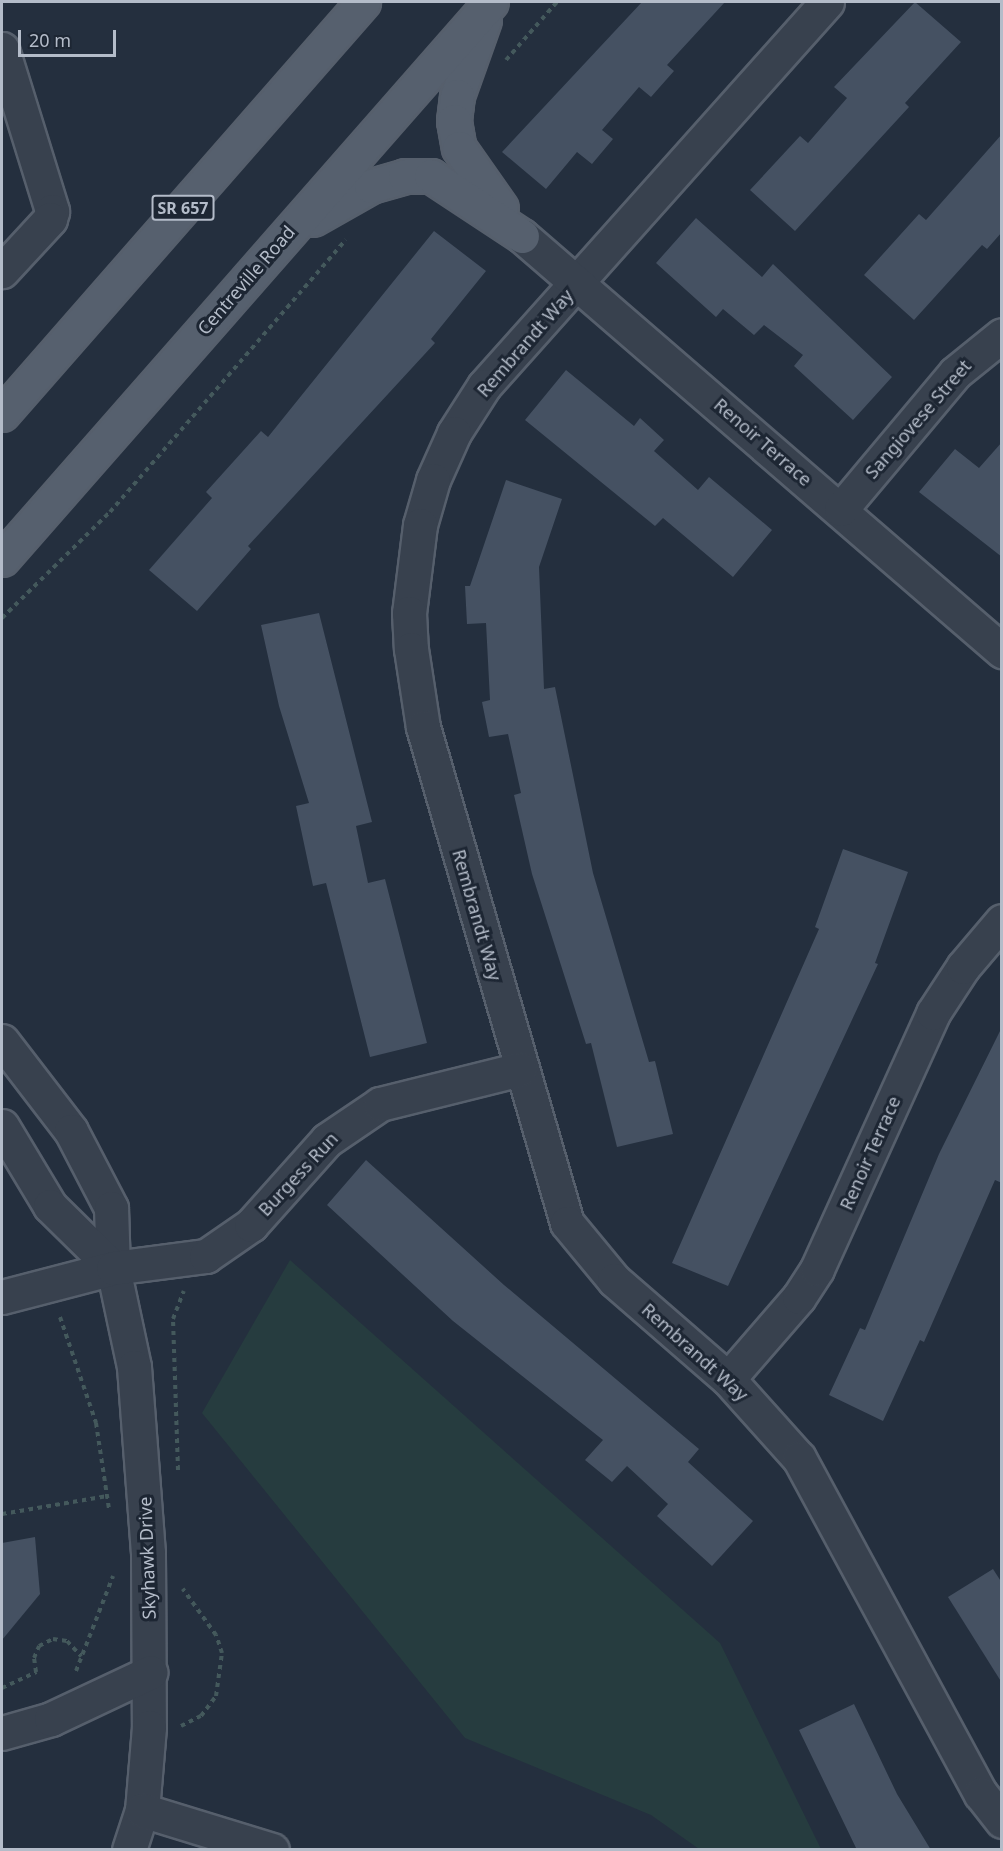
<!DOCTYPE html>
<style>
body{margin:0}
#map{position:relative;width:1003px;height:1851px;overflow:hidden;background:#242f3e;font-family:"Noto Sans",sans-serif}
div>[style]{position:absolute}
[style*='--x']{left:calc(var(--x)*1px);top:calc(var(--y)*1px);width:calc(var(--w)*1px);rotate:calc(var(--a)*1deg)}
.green>*{inset:0;background:#263c3f}
.building>*{inset:0;background:#455162}
.path>*{height:4px;margin-top:-2px;transform-origin:0;background:repeating-linear-gradient(90deg,#44595c 0 4.5px,transparent 0 9px)}
.roads{filter:drop-shadow(2px 0 #565f6c) drop-shadow(-2px 0 #565f6c) drop-shadow(0 2px #565f6c) drop-shadow(0 -2px #565f6c)}
.minor>*{height:33px;margin:-16.5px;padding:0 16.5px;transform-origin:16.5px;border-radius:16.5px;background:#38414e}
.major>*{height:33px;margin:-16.5px;padding:0 16.5px;transform-origin:16.5px;border-radius:16.5px;background:#56606e}
span{translate:-50% -50%;white-space:nowrap;text-align:center;line-height:1.15;-webkit-text-stroke:6px #1d2633;paint-order:stroke}
.shield-label span{padding:2px 4px;background:#1d2633;border:2px solid;border-radius:4px;-webkit-text-stroke-width:0}
.shield-label{font-size:16px;color:#b4bcc9;font-weight:700}
.street-label{font-size:18px;color:#b4bcc9}
.frame{position:absolute;inset:0;border:3px solid #b4bcc9;pointer-events:none}
.scale{position:absolute;left:18px;top:30px;width:98px;height:27px;box-sizing:border-box;border:3px solid #b4bcc9;border-top:0;padding-left:8px;font-size:18px;line-height:21px;white-space:nowrap;color:#b4bcc9;-webkit-text-stroke:4px #1d2633;paint-order:stroke}
</style>
<div id="map">
<div class="green">
<div style="clip-path:polygon(290px 1260px,720px 1643px,821px 1849px,699px 1849px,651px 1815px,465px 1738px,202px 1413px)"></div>
</div>
<div class="building">
<div style="clip-path:polygon(642px 2px,725px 2px,667px 65px,674px 71px,651px 97px,639px 87px,602px 130px,613px 139px,592px 164px,577px 152px,546px 189px,502px 152px)"></div>
<div style="clip-path:polygon(915px 2px,961px 42px,905px 103px,909px 107px,795px 231px,750px 190px,800px 136px,808px 143px,847px 98px,834px 87px)"></div>
<div style="clip-path:polygon(1002px 134px,1002px 232px,987px 249px,982px 245px,914px 320px,864px 275px,919px 214px,926px 220px)"></div>
<div style="clip-path:polygon(696px 218px,762px 277px,773px 264px,892px 377px,853px 420px,794px 366px,803px 355px,764px 325px,754px 335px,723px 309px,716px 317px,656px 263px)"></div>
<div style="clip-path:polygon(434px 231px,486px 271px,431px 339px,435px 343px,248px 546px,251px 549px,197px 611px,149px 570px,212px 498px,206px 492px,261px 431px,268px 437px)"></div>
<div style="clip-path:polygon(566px 370px,634px 426px,640px 418px,664px 440px,654px 451px,698px 490px,709px 477px,772px 530px,733px 577px,663px 518px,655px 526px,525px 420px)"></div>
<div style="clip-path:polygon(1002px 442px,1002px 557px,919px 492px,955px 449px,979px 468px)"></div>
<div style="clip-path:polygon(506px 480px,562px 499px,539px 567px,544px 689px,555px 687px,593px 873px,649px 1062px,655px 1061px,673px 1134px,617px 1147px,591px 1043px,586px 1044px,532px 874px,514px 795px,521px 793px,508px 734px,489px 737px,482px 702px,490px 700px,486px 623px,467px 624px,465px 586px,470px 586px)"></div>
<div style="clip-path:polygon(319px 613px,372px 822px,356px 826px,368px 883px,385px 879px,427px 1043px,370px 1057px,326px 883px,313px 886px,296px 806px,309px 803px,279px 706px,261px 625px)"></div>
<div style="clip-path:polygon(843px 849px,908px 872px,875px 963px,878px 964px,728px 1286px,672px 1263px,819px 929px,815px 927px)"></div>
<div style="clip-path:polygon(1002px 1027px,1002px 1183px,995px 1180px,924px 1342px,920px 1340px,883px 1421px,829px 1395px,860px 1328px,865px 1330px,939px 1154px)"></div>
<div style="clip-path:polygon(366px 1160px,504px 1285px,699px 1449px,688px 1462px,753px 1521px,712px 1566px,657px 1516px,668px 1504px,627px 1466px,612px 1482px,585px 1460px,603px 1440px,453px 1321px,327px 1205px)"></div>
<div style="clip-path:polygon(35px 1537px,40px 1594px,2px 1640px,2px 1543px)"></div>
<div style="clip-path:polygon(993px 1569px,1002px 1583px,1002px 1683px,948px 1597px)"></div>
<div style="clip-path:polygon(854px 1704px,897px 1794px,931px 1850px,857px 1850px,799px 1730px)"></div>
</div>
<div class="path">
<div style="--x:506;--y:60;--w:77;--a:-48.7"></div>
<div style="--x:2;--y:618;--w:151;--a:-44.5"></div>
<div style="--x:110;--y:512;--w:360;--a:-49.1"></div>
<div style="--x:60;--y:1317;--w:112;--a:71.2"></div>
<div style="--x:96;--y:1423;--w:87;--a:81.4"></div>
<div style="--x:178;--y:1470;--w:151;--a:-91.9"></div>
<div style="--x:173;--y:1319;--w:30;--a:-69"></div>
<div style="--x:2;--y:1514;--w:107;--a:-9.7"></div>
<div style="--x:76;--y:1671;--w:102;--a:-68.7"></div>
<div style="--x:2;--y:1688;--w:38;--a:-25"></div>
<div style="--x:36;--y:1672;--w:14;--a:-98"></div>
<div style="--x:34;--y:1658;--w:13;--a:-67"></div>
<div style="--x:39;--y:1646;--w:16;--a:-27"></div>
<div style="--x:53;--y:1639;--w:14;--a:8"></div>
<div style="--x:67;--y:1641;--w:21;--a:47"></div>
<div style="--x:181;--y:1726;--w:22;--a:-27"></div>
<div style="--x:201;--y:1716;--w:25;--a:-53"></div>
<div style="--x:216;--y:1696;--w:43;--a:-82.1"></div>
<div style="--x:222;--y:1653;--w:19;--a:-108"></div>
<div style="--x:216;--y:1635;--w:57;--a:-125.7"></div>
</div>
<div class="roads">
<div class="minor">
<div style="--x:827;--y:2;--w:515;--a:131.77"></div>
<div style="--x:484;--y:386;--w:56;--a:122.6"></div>
<div style="--x:454;--y:433;--w:51;--a:114.1"></div>
<div style="--x:433;--y:480;--w:47;--a:106.1"></div>
<div style="--x:420;--y:525;--w:89;--a:97.1"></div>
<div style="--x:409;--y:613;--w:36;--a:87"></div>
<div style="--x:411;--y:649;--w:79;--a:81.3"></div>
<div style="--x:423;--y:727;--w:516;--a:73.81"></div>
<div style="--x:567;--y:1223;--w:74;--a:50.5"></div>
<div style="--x:614;--y:1280;--w:151;--a:41"></div>
<div style="--x:728;--y:1379;--w:106;--a:48.1"></div>
<div style="--x:799;--y:1458;--w:382;--a:61.6"></div>
<div style="--x:981;--y:1794;--w:34;--a:52"></div>
<div style="--x:2;--y:49;--w:170;--a:72.8"></div>
<div style="--x:52;--y:211;--w:8;--a:104"></div>
<div style="--x:50;--y:219;--w:71;--a:132.7"></div>
<div style="--x:522;--y:236;--w:635;--a:40.85"></div>
<div style="--x:841;--y:509;--w:177;--a:-50"></div>
<div style="--x:955;--y:373;--w:60;--a:-39"></div>
<div style="--x:2;--y:1041;--w:113;--a:52.5"></div>
<div style="--x:71;--y:1131;--w:87;--a:62.5"></div>
<div style="--x:111;--y:1208;--w:60;--a:88.1"></div>
<div style="--x:113;--y:1268;--w:101;--a:78"></div>
<div style="--x:134;--y:1367;--w:187;--a:85.7"></div>
<div style="--x:148;--y:1553;--w:174;--a:89.7"></div>
<div style="--x:149;--y:1727;--w:83;--a:94.8"></div>
<div style="--x:142;--y:1810;--w:42;--a:108"></div>
<div style="--x:2;--y:1126;--w:93;--a:59"></div>
<div style="--x:50;--y:1206;--w:88;--a:44.5"></div>
<div style="--x:2;--y:1297;--w:115;--a:-14.6"></div>
<div style="--x:113;--y:1268;--w:94;--a:-7.4"></div>
<div style="--x:206;--y:1256;--w:55;--a:-34.6"></div>
<div style="--x:251;--y:1225;--w:114;--a:-48.2"></div>
<div style="--x:327;--y:1140;--w:64;--a:-34.2"></div>
<div style="--x:380;--y:1104;--w:144;--a:-14"></div>
<div style="--x:728;--y:1379;--w:108;--a:-49.1"></div>
<div style="--x:799;--y:1297;--w:33;--a:-57"></div>
<div style="--x:817;--y:1269;--w:281;--a:-65.6"></div>
<div style="--x:933;--y:1013;--w:55;--a:-56.9"></div>
<div style="--x:963;--y:967;--w:60;--a:-49.7"></div>
<div style="--x:2;--y:1733;--w:51;--a:-15.9"></div>
<div style="--x:51;--y:1719;--w:110;--a:-25.2"></div>
<div style="--x:142;--y:1810;--w:136;--a:17.1"></div>
</div>
<div class="major">
<div style="--x:484;--y:20;--w:81;--a:109.6"></div>
<div style="--x:457;--y:96;--w:25;--a:97"></div>
<div style="--x:454;--y:121;--w:27;--a:80"></div>
<div style="--x:459;--y:148;--w:73;--a:55"></div>
<div style="--x:313;--y:219;--w:67;--a:-29.6"></div>
<div style="--x:371;--y:186;--w:35;--a:-16"></div>
<div style="--x:405;--y:176;--w:26;--a:0"></div>
<div style="--x:431;--y:176;--w:109;--a:33.4"></div>
<div style="--x:2;--y:414;--w:548;--a:-48.77"></div>
<div style="--x:2;--y:559;--w:741;--a:-48.72"></div>
</div>
</div>
<div class="shield-label">
<span style="left:183px;top:208px">SR 657</span>
</div>
<div class="street-label">
<span style="left:246px;top:280px;rotate:-49deg">Centreville Road</span>
<span style="left:525px;top:343px;rotate:-49deg">Rembrandt Way</span>
<span style="left:918px;top:419px;rotate:-49deg">Sangiovese Street</span>
<span style="left:763px;top:442px;rotate:41deg">Renoir Terrace</span>
<span style="left:477px;top:915px;rotate:74deg">Rembrandt Way</span>
<span style="left:870px;top:1153px;rotate:-66deg">Renoir Terrace</span>
<span style="left:298px;top:1174px;rotate:-47deg">Burgess Run</span>
<span style="left:695px;top:1352px;rotate:42deg">Rembrandt Way</span>
<span style="left:147px;top:1558px;rotate:-92deg">Skyhawk Drive</span>
</div>
<div class="frame"></div>
<div class="scale">20 m</div>
</div>
